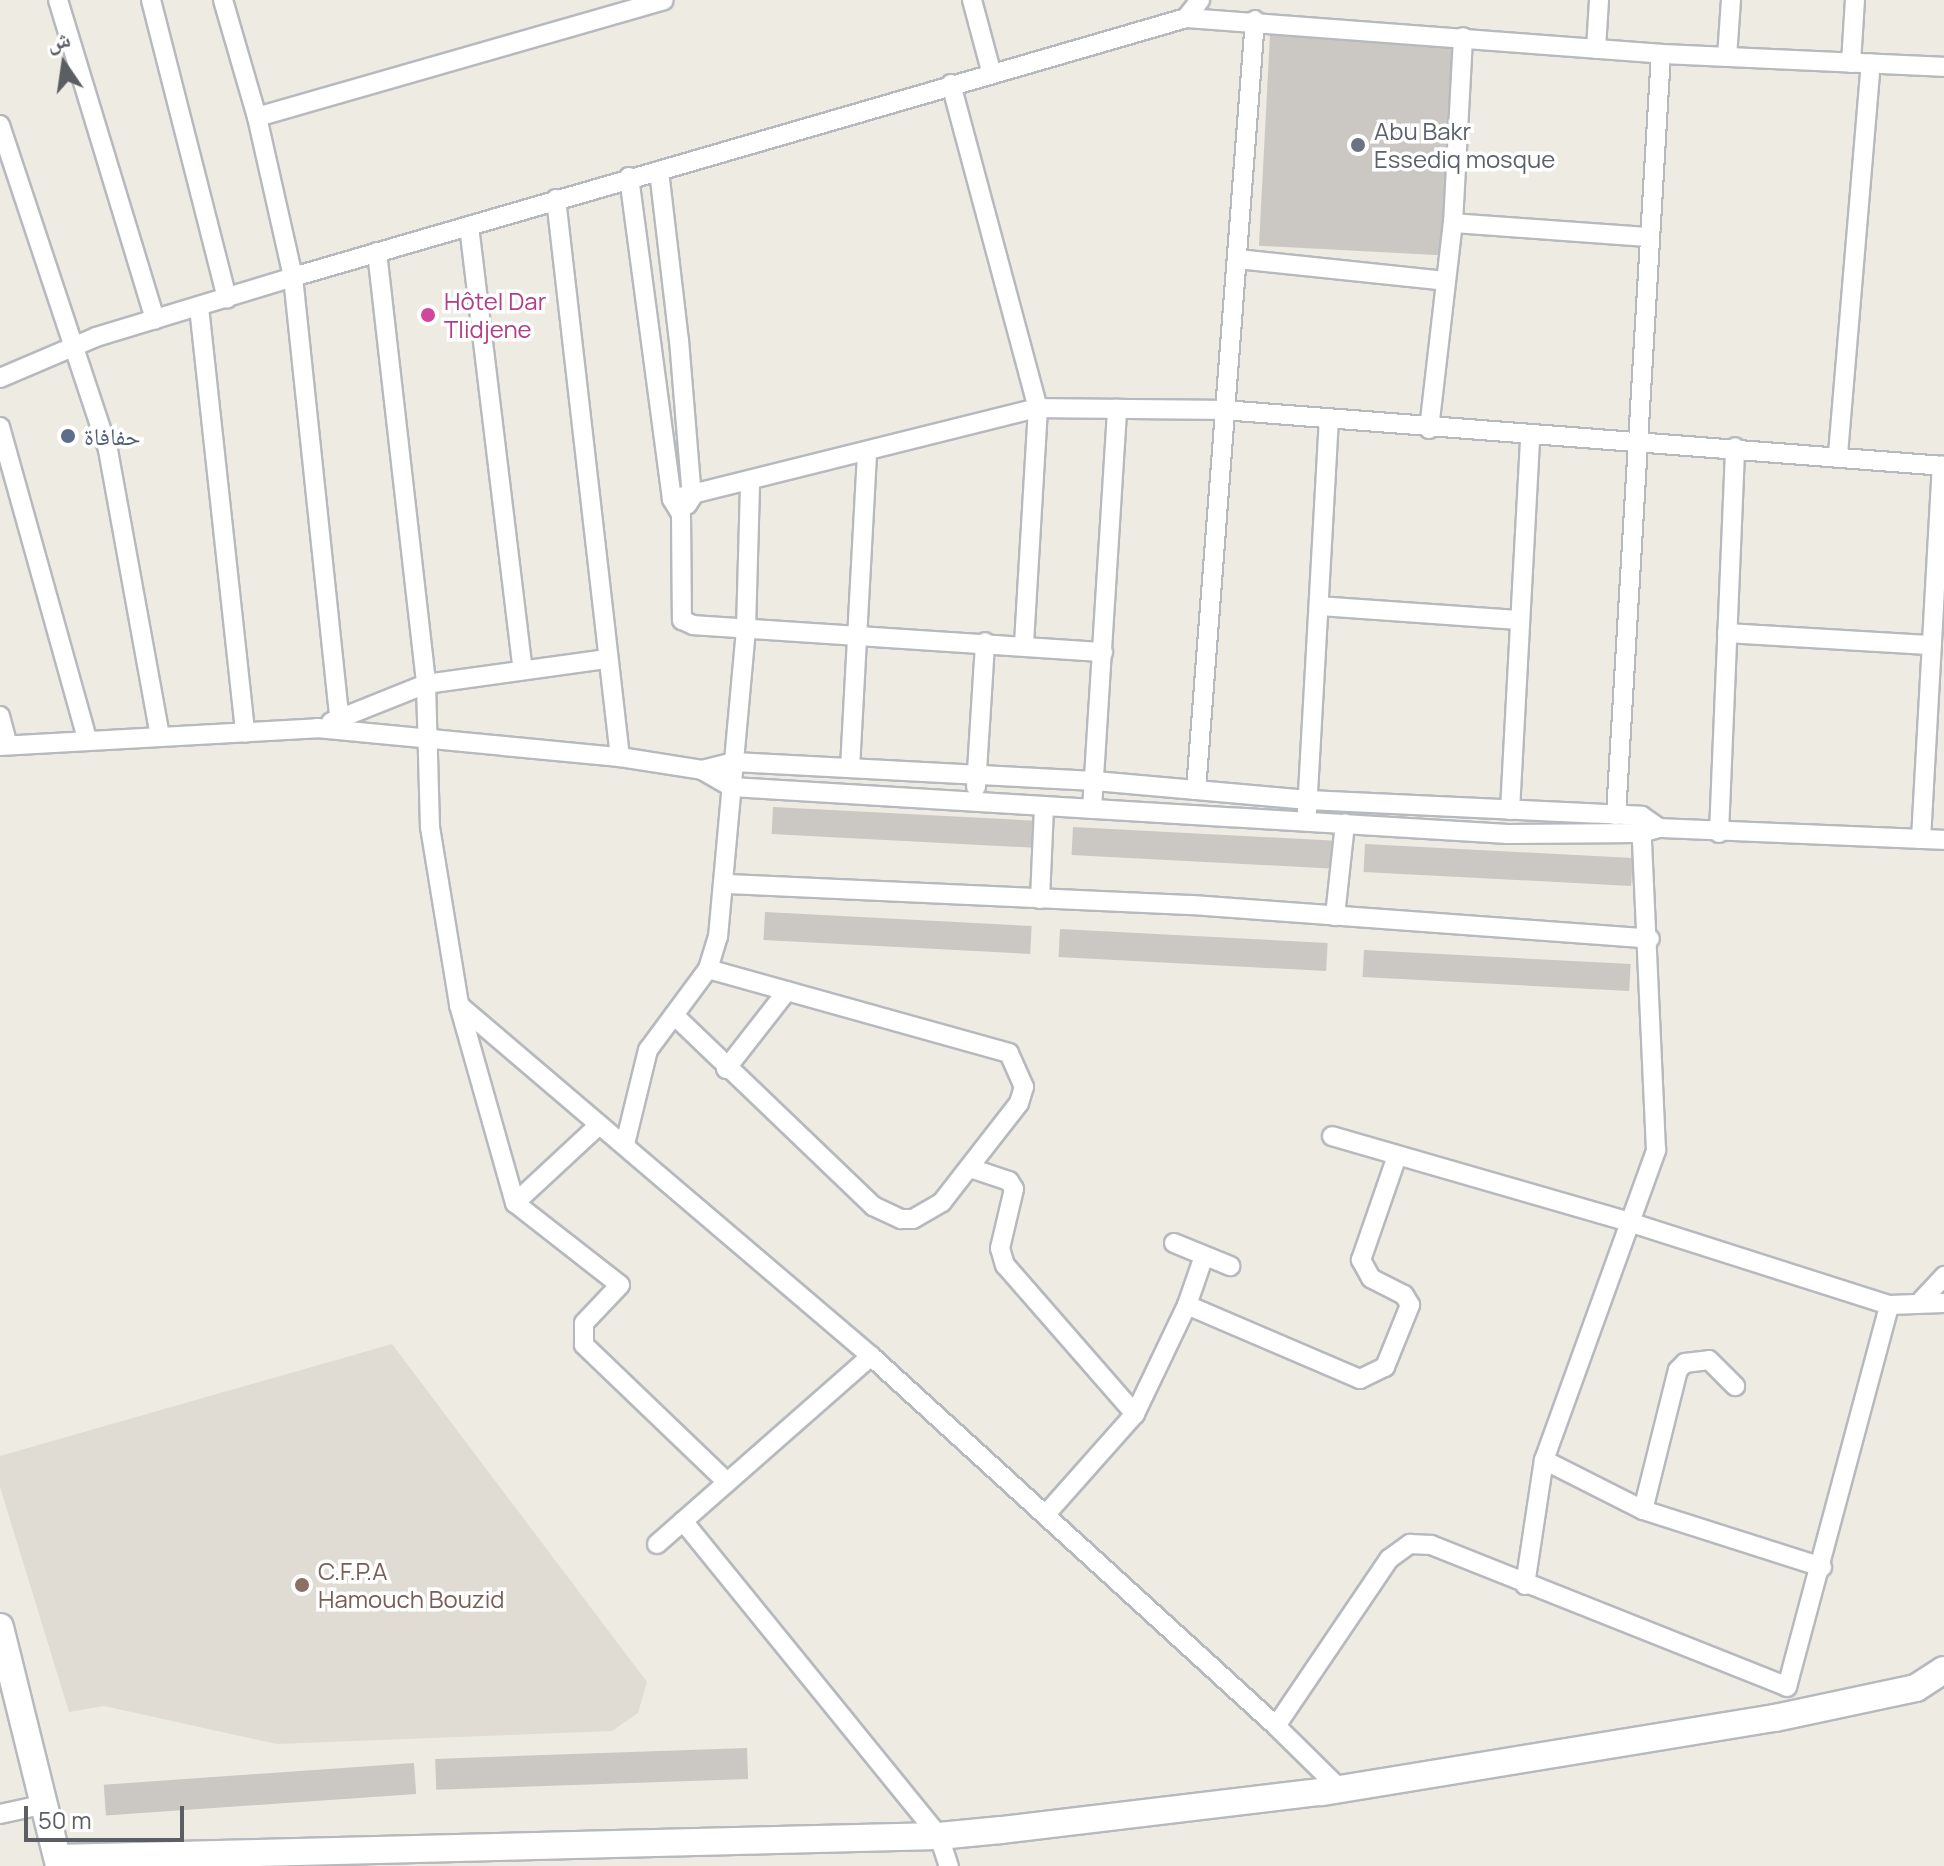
<!DOCTYPE html>
<meta charset="utf-8">
<style>
body{margin:0}
#map{position:relative;width:1944px;height:1866px;overflow:hidden;background:#eeebe3;font-family:Manrope,"Noto Naskh Arabic",sans-serif}
div>[style]{position:absolute}
[style*='--x']{left:calc(var(--x)*1px);top:calc(var(--y)*1px);width:calc(var(--w)*1px);rotate:calc(var(--a)*1deg)}
.education>*{inset:0;background:#e0dcd4}
.building>*{inset:0;background:#cbc7c2;transform-origin:0 0}
.roads{filter:drop-shadow(2px 0 #b6b9bd) drop-shadow(-2px 0 #b6b9bd) drop-shadow(0 2px #b6b9bd) drop-shadow(0 -2px #b6b9bd)}
.street>*{height:18px;margin:-9px;padding:0 9px;transform-origin:9px;border-radius:9px;background:#fff}
.secondary>*{height:26px;margin:-13px;padding:0 13px;transform-origin:13px;border-radius:13px;background:#fff}
.dots>*{width:22px;height:22px;translate:-50% -50%;box-sizing:border-box;border:4px solid #fff;border-radius:50%}
span{translate:-50% -50%;white-space:nowrap;text-align:center;line-height:1.15;-webkit-text-stroke:7px #fff;paint-order:stroke}
.worship-label{font-size:24px;color:#5b616d}
.left{translate:0 -50%;text-align:left}
.hotel-label{font-size:24px;color:#b23c85}
.service-label{font-size:24px;color:#4e5e75}
.education-label{font-size:24px;color:#785e54}
.north{position:absolute;left:24px;top:24px;width:80px;height:80px;-webkit-text-stroke:6px #fff;paint-order:stroke;rotate:347deg;font-size:22px;font-weight:700;line-height:32px;text-align:center;color:#5b5f64}
.north::after{content:'';display:block;margin:auto;width:28px;height:36px;background:#5b5f64;clip-path:polygon(50% 0,100% 100%,50% 72%,0 100%)}
.scale{position:absolute;left:24px;top:1806px;width:160px;height:36px;box-sizing:border-box;border:4px solid #5b5f64;border-top:0;padding-left:10px;font-size:24px;line-height:28px;white-space:nowrap;color:#5b5f64;-webkit-text-stroke:6px #fff;paint-order:stroke}
</style>
<div id="map">
<div class="education">
<div style="clip-path:polygon(392px 1344px,647px 1682px,638px 1713px,612px 1731px,277px 1744px,104px 1706px,69px 1712px,0 1487px,0 1456px)"></div>
</div>
<div class="building">
<div style="left:1270px;top:35px;width:187px;height:211px;rotate:3deg"></div>
<div style="left:773px;top:807px;width:267px;height:27px;rotate:3deg"></div>
<div style="left:1073px;top:827px;width:268px;height:28px;rotate:3deg"></div>
<div style="left:1365px;top:844px;width:268px;height:28px;rotate:3deg"></div>
<div style="left:765px;top:912px;width:267px;height:28px;rotate:3deg"></div>
<div style="left:1060px;top:929px;width:268px;height:28px;rotate:3deg"></div>
<div style="left:1364px;top:950px;width:267px;height:27px;rotate:3deg"></div>
<div style="left:747px;top:1748px;width:31px;height:312px;rotate:88deg"></div>
<div style="left:414px;top:1763px;width:31px;height:311px;rotate:86deg"></div>
</div>
<div class="roads">
<div class="street">
<div style="--x:58;--y:0;--w:334;--a:73.1"></div>
<div style="--x:151;--y:0;--w:308;--a:75.7"></div>
<div style="--x:223;--y:0;--w:122;--a:73.8"></div>
<div style="--x:257;--y:117;--w:164;--a:77.3"></div>
<div style="--x:293;--y:277;--w:443;--a:84"></div>
<div style="--x:972;--y:0;--w:73;--a:75"></div>
<div style="--x:1186;--y:18;--w:23;--a:-52"></div>
<div style="--x:1596;--y:49;--w:49;--a:-86.5"></div>
<div style="--x:1727;--y:57;--w:57;--a:-86"></div>
<div style="--x:1851;--y:63;--w:63;--a:-86.4"></div>
<div style="--x:951;--y:84;--w:335;--a:75"></div>
<div style="--x:1038;--y:408;--w:238;--a:93.4"></div>
<div style="--x:257;--y:117;--w:423;--a:-16"></div>
<div style="--x:0;--y:125;--w:342;--a:71.6"></div>
<div style="--x:108;--y:450;--w:291;--a:79.7"></div>
<div style="--x:659;--y:171;--w:170;--a:83.3"></div>
<div style="--x:679;--y:340;--w:158;--a:85.3"></div>
<div style="--x:692;--y:497;--w:9;--a:122"></div>
<div style="--x:629;--y:177;--w:325;--a:82.4"></div>
<div style="--x:672;--y:499;--w:17;--a:59"></div>
<div style="--x:681;--y:514;--w:106;--a:89.5"></div>
<div style="--x:682;--y:620;--w:12;--a:24"></div>
<div style="--x:693;--y:625;--w:411;--a:3.8"></div>
<div style="--x:556;--y:199;--w:562;--a:83.46"></div>
<div style="--x:1453;--y:223;--w:196;--a:4.1"></div>
<div style="--x:469;--y:226;--w:447;--a:83.1"></div>
<div style="--x:377;--y:252;--w:435;--a:83.5"></div>
<div style="--x:426;--y:684;--w:143;--a:88.4"></div>
<div style="--x:430;--y:827;--w:180;--a:80.7"></div>
<div style="--x:459;--y:1005;--w:541;--a:40.43"></div>
<div style="--x:871;--y:1356;--w:549;--a:42.41"></div>
<div style="--x:1276;--y:1726;--w:202;--a:-55.9"></div>
<div style="--x:1389;--y:1559;--w:26;--a:-36"></div>
<div style="--x:1410;--y:1544;--w:21;--a:3"></div>
<div style="--x:1431;--y:1545;--w:383;--a:21.7"></div>
<div style="--x:1787;--y:1687;--w:395;--a:-75"></div>
<div style="--x:1889;--y:1305;--w:276;--a:-162.3"></div>
<div style="--x:1626;--y:1221;--w:306;--a:-163.9"></div>
<div style="--x:1237;--y:259;--w:210;--a:6"></div>
<div style="--x:199;--y:307;--w:428;--a:83.8"></div>
<div style="--x:0;--y:378;--w:104;--a:-23.1"></div>
<div style="--x:96;--y:337;--w:206;--a:-16.9"></div>
<div style="--x:293;--y:277;--w:930;--a:-16.17"></div>
<div style="--x:1186;--y:18;--w:476;--a:4.3"></div>
<div style="--x:1661;--y:54;--w:283;--a:2.6"></div>
<div style="--x:0;--y:427;--w:324;--a:74.4"></div>
<div style="--x:1429;--y:429;--w:207;--a:-83.4"></div>
<div style="--x:1453;--y:223;--w:186;--a:-86.9"></div>
<div style="--x:1838;--y:454;--w:392;--a:-85.2"></div>
<div style="--x:672;--y:499;--w:377;--a:-14"></div>
<div style="--x:1038;--y:408;--w:185;--a:0.6"></div>
<div style="--x:1223;--y:410;--w:723;--a:4.44"></div>
<div style="--x:1319;--y:606;--w:201;--a:4"></div>
<div style="--x:1727;--y:633;--w:205;--a:3.4"></div>
<div style="--x:0;--y:716;--w:30;--a:75"></div>
<div style="--x:331;--y:722;--w:102;--a:-21.8"></div>
<div style="--x:426;--y:684;--w:183;--a:-7.9"></div>
<div style="--x:0;--y:746;--w:318;--a:-3.2"></div>
<div style="--x:317;--y:728;--w:304;--a:5.5"></div>
<div style="--x:620;--y:757;--w:83;--a:9"></div>
<div style="--x:702;--y:770;--w:34;--a:30"></div>
<div style="--x:732;--y:787;--w:777;--a:3.47"></div>
<div style="--x:1508;--y:834;--w:133;--a:-0.4"></div>
<div style="--x:1641;--y:833;--w:19;--a:-16"></div>
<div style="--x:1659;--y:828;--w:285;--a:2.4"></div>
<div style="--x:850;--y:768;--w:314;--a:-86.9"></div>
<div style="--x:702;--y:770;--w:33;--a:-14"></div>
<div style="--x:734;--y:762;--w:361;--a:3"></div>
<div style="--x:1095;--y:781;--w:214;--a:5.1"></div>
<div style="--x:1308;--y:800;--w:334;--a:2.7"></div>
<div style="--x:1642;--y:816;--w:21;--a:35"></div>
<div style="--x:976;--y:787;--w:145;--a:-86.4"></div>
<div style="--x:1196;--y:790;--w:772;--a:-85.62"></div>
<div style="--x:1092;--y:809;--w:401;--a:-86.4"></div>
<div style="--x:1510;--y:810;--w:375;--a:-86.9"></div>
<div style="--x:1307;--y:811;--w:391;--a:-86.8"></div>
<div style="--x:1616;--y:815;--w:762;--a:-86.62"></div>
<div style="--x:1719;--y:833;--w:386;--a:-87.6"></div>
<div style="--x:1921;--y:839;--w:374;--a:-86.8"></div>
<div style="--x:726;--y:884;--w:465;--a:2.6"></div>
<div style="--x:1191;--y:905;--w:460;--a:4.2"></div>
<div style="--x:1040;--y:899;--w:93;--a:-87.5"></div>
<div style="--x:1335;--y:916;--w:93;--a:-83.8"></div>
<div style="--x:459;--y:1005;--w:206;--a:74.2"></div>
<div style="--x:515;--y:1203;--w:133;--a:38"></div>
<div style="--x:620;--y:1285;--w:52;--a:133.5"></div>
<div style="--x:584;--y:1323;--w:22;--a:90"></div>
<div style="--x:584;--y:1345;--w:198;--a:43.8"></div>
<div style="--x:674;--y:1015;--w:276;--a:43.8"></div>
<div style="--x:873;--y:1206;--w:31;--a:25"></div>
<div style="--x:901;--y:1219;--w:12;--a:0"></div>
<div style="--x:913;--y:1219;--w:34;--a:-30"></div>
<div style="--x:942;--y:1202;--w:125;--a:-52.1"></div>
<div style="--x:1019;--y:1103;--w:17;--a:-73"></div>
<div style="--x:1024;--y:1087;--w:37;--a:-114"></div>
<div style="--x:1009;--y:1053;--w:313;--a:-164.4"></div>
<div style="--x:726;--y:1069;--w:99;--a:-52"></div>
<div style="--x:625;--y:1144;--w:97;--a:-76.3"></div>
<div style="--x:648;--y:1050;--w:101;--a:-53.5"></div>
<div style="--x:708;--y:969;--w:34;--a:-73"></div>
<div style="--x:718;--y:937;--w:309;--a:-84.8"></div>
<div style="--x:746;--y:629;--w:146;--a:-88.4"></div>
<div style="--x:970;--y:1168;--w:41;--a:18.4"></div>
<div style="--x:1009;--y:1181;--w:9;--a:58"></div>
<div style="--x:1014;--y:1189;--w:61;--a:103.3"></div>
<div style="--x:1000;--y:1248;--w:18;--a:74"></div>
<div style="--x:1005;--y:1265;--w:198;--a:48.9"></div>
<div style="--x:515;--y:1203;--w:113;--a:-42.9"></div>
<div style="--x:1174;--y:1243;--w:61;--a:22.3"></div>
<div style="--x:1922;--y:1300;--w:33;--a:-47"></div>
<div style="--x:1187;--y:1305;--w:52;--a:-70.9"></div>
<div style="--x:1889;--y:1305;--w:55;--a:-2.1"></div>
<div style="--x:1544;--y:1460;--w:111;--a:26.8"></div>
<div style="--x:1643;--y:1510;--w:188;--a:17.7"></div>
<div style="--x:1643;--y:1510;--w:144;--a:-76"></div>
<div style="--x:1678;--y:1370;--w:10;--a:-45"></div>
<div style="--x:1685;--y:1363;--w:24;--a:-7"></div>
<div style="--x:1709;--y:1360;--w:37;--a:45"></div>
<div style="--x:1047;--y:1513;--w:132;--a:-48.4"></div>
<div style="--x:1135;--y:1414;--w:121;--a:-64.5"></div>
<div style="--x:1187;--y:1305;--w:188;--a:23.2"></div>
<div style="--x:1360;--y:1379;--w:28;--a:-26"></div>
<div style="--x:1385;--y:1367;--w:67;--a:-68"></div>
<div style="--x:1410;--y:1305;--w:12;--a:-121"></div>
<div style="--x:1404;--y:1295;--w:37;--a:-153"></div>
<div style="--x:1371;--y:1278;--w:21;--a:-119"></div>
<div style="--x:1361;--y:1260;--w:110;--a:-70.9"></div>
<div style="--x:683;--y:1521;--w:406;--a:50.9"></div>
<div style="--x:939;--y:1836;--w:32;--a:72"></div>
<div style="--x:657;--y:1544;--w:285;--a:-41.3"></div>
<div style="--x:1525;--y:1585;--w:126;--a:-81.4"></div>
<div style="--x:1544;--y:1460;--w:330;--a:-70.1"></div>
<div style="--x:1656;--y:1150;--w:328;--a:-92.6"></div>
<div style="--x:1276;--y:1726;--w:90;--a:44.5"></div>
<div style="--x:0;--y:1814;--w:47;--a:-12.3"></div>
</div>
<div class="secondary">
<div style="--x:0;--y:1627;--w:246;--a:76.1"></div>
<div style="--x:58;--y:1858;--w:881;--a:-1.43"></div>
<div style="--x:939;--y:1836;--w:62;--a:-5.5"></div>
<div style="--x:1001;--y:1830;--w:323;--a:-6.8"></div>
<div style="--x:1322;--y:1792;--w:459;--a:-9.3"></div>
<div style="--x:1775;--y:1718;--w:144;--a:-12"></div>
<div style="--x:1916;--y:1688;--w:33;--a:-33"></div>
</div>
</div>
<div class="dots">
<div style="left:1358px;top:145px;background:#6b7280"></div>
<div style="left:428px;top:315px;background:#d1479c"></div>
<div style="left:68px;top:436px;background:#5c6f8a"></div>
<div style="left:302px;top:1585px;background:#8d6e63"></div>
</div>
<div class="worship-label">
<span class="left" style="left:1374px;top:145px">Abu Bakr<br>Essediq mosque</span>
</div>
<div class="hotel-label">
<span class="left" style="left:444px;top:315px">Hôtel Dar<br>Tlidjene</span>
</div>
<div class="service-label">
<span class="left" style="left:84px;top:436px">حفافاة</span>
</div>
<div class="education-label">
<span class="left" style="left:318px;top:1585px">C.F.P.A<br>Hamouch Bouzid</span>
</div>
<div class="north">ش</div>
<div class="scale">50 m</div>
</div>
